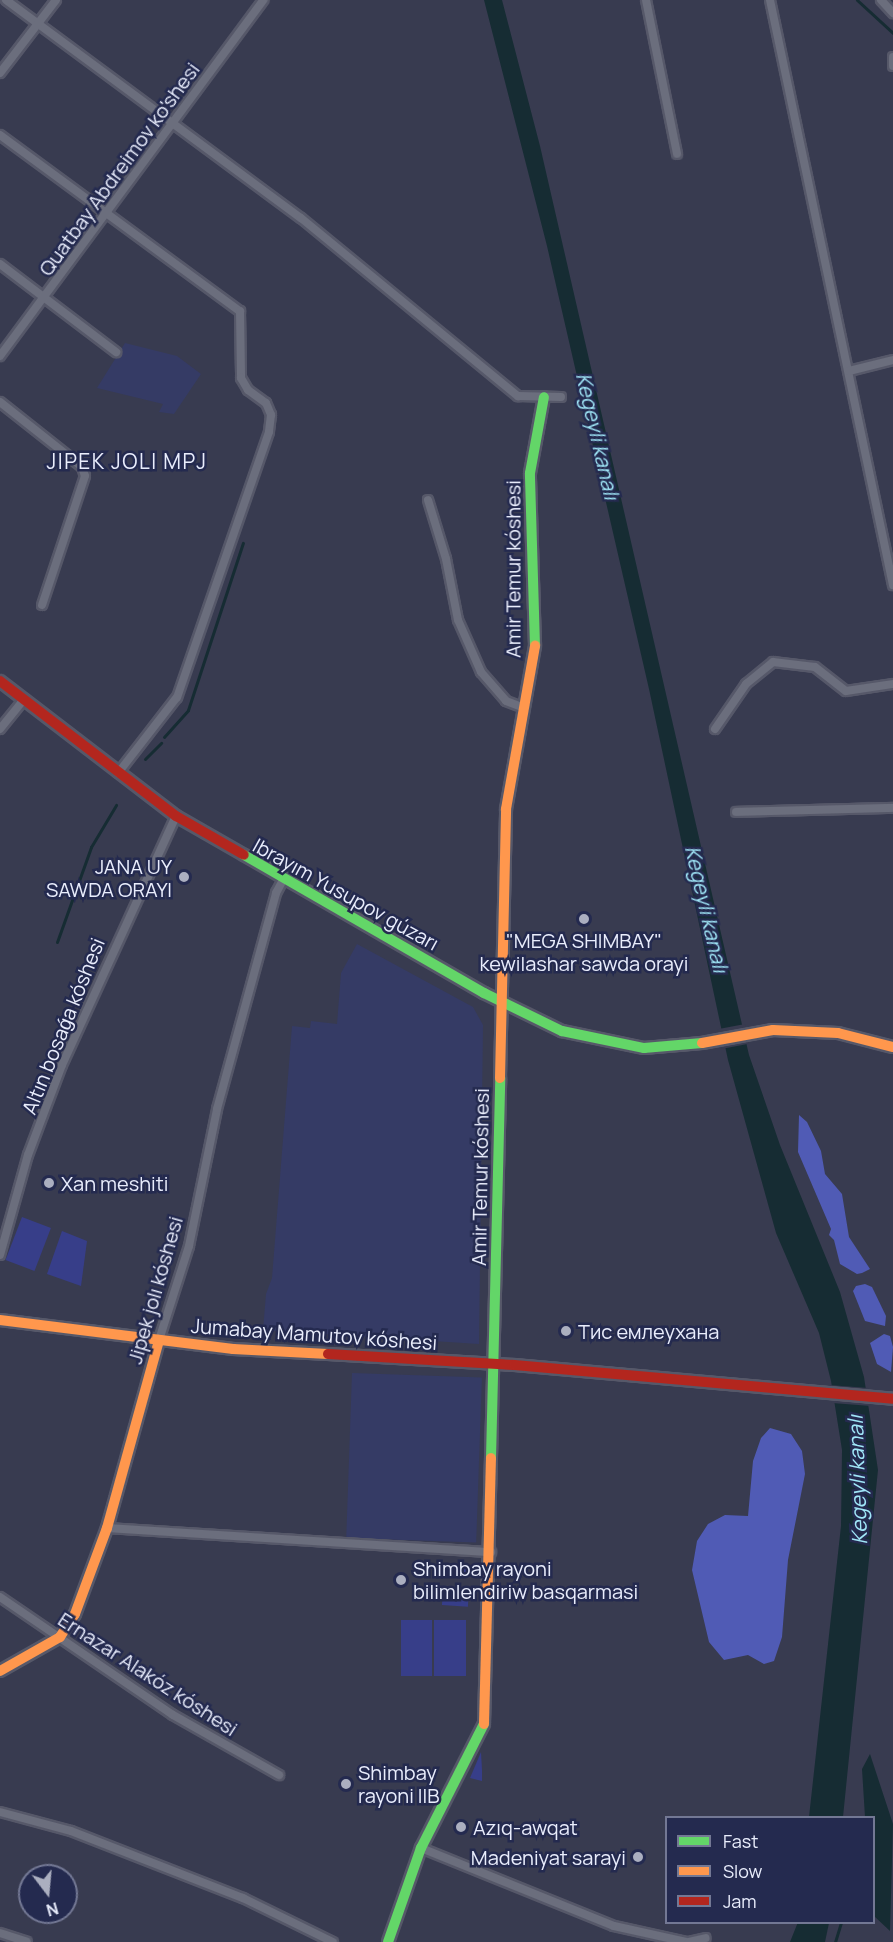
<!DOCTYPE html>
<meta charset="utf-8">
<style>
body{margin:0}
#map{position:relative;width:893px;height:1942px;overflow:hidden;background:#383b50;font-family:Manrope,sans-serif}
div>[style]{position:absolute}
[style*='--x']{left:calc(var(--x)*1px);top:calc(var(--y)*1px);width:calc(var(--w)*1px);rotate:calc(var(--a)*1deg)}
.built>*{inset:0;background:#353b65;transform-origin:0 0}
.green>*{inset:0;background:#373e89;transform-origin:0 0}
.forest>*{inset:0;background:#505bb5}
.water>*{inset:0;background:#162c33}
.pier>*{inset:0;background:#383b50;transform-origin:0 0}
.stream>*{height:3px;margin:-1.5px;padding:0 1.5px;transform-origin:1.5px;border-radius:1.5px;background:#162c33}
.roads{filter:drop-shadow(2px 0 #565869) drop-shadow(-2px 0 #565869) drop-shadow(0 2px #565869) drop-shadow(0 -2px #565869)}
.street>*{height:8px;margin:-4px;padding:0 4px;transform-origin:4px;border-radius:4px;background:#6b6e7d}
.fast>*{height:10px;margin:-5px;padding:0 5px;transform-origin:5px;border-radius:5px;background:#63d668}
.slow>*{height:10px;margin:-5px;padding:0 5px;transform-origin:5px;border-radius:5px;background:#ff974d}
.jam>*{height:10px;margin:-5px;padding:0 5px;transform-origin:5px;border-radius:5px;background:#b3261e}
.dots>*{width:16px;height:16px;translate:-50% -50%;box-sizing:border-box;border:3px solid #242a4f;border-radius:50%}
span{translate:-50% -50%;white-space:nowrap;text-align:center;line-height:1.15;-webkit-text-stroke:5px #242a4f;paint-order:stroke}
.street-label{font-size:20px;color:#e9edfc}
.poi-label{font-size:20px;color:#e9edfc}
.right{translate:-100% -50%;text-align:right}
.left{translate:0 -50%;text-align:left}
.water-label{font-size:21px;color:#a0e7f8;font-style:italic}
.neighbourhood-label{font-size:21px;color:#e9edfc;letter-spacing:1.5px}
.legend{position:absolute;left:665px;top:1816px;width:210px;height:108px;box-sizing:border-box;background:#242a4f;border:2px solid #737894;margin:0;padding:8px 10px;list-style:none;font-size:18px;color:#e9edfc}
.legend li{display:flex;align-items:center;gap:12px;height:30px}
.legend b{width:30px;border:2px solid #737894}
.north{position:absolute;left:18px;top:1864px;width:60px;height:60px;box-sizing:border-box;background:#242a4f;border:2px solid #737894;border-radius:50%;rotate:164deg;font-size:16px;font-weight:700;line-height:24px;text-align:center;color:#e9edfc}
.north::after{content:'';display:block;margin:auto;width:21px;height:27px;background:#abafc0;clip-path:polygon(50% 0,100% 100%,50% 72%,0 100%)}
</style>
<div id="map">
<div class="built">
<div style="clip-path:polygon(125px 343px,177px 356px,201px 374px,174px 414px,159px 412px,163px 404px,97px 388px)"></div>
<div style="clip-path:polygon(357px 944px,473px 1007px,483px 1025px,479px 1344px,263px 1330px,266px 1294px,272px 1278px,292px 1026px,310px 1028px,311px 1021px,337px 1024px,341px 973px)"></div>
<div style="left:352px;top:1373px;width:130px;height:165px;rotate:2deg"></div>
</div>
<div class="green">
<div style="left:22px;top:1217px;width:31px;height:46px;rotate:21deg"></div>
<div style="clip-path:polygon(62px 1231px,87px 1241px,81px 1286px,47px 1274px)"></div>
<div style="left:445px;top:1565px;width:26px;height:9px;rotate:7deg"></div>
<div style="left:443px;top:1590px;width:26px;height:15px;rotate:4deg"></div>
<div style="left:401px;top:1620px;width:31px;height:56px"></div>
<div style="left:434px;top:1620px;width:32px;height:56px"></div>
<div style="clip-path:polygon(481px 1752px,482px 1770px,482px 1781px,470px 1778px)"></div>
</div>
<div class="forest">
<div style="clip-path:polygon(799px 1115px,807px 1122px,821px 1151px,825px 1174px,842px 1194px,849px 1237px,870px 1269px,862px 1273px,857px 1274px,840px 1264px,834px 1240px,829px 1235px,831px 1229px,798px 1152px)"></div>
<div style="clip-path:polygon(865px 1284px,872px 1287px,886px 1316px,885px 1326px,865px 1321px,853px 1291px,856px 1286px)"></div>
<div style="clip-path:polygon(884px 1334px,890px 1336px,893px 1347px,891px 1372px,877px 1364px,870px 1343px)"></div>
<div style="clip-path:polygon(770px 1428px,791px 1434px,802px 1451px,805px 1474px,788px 1560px,782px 1637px,774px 1661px,764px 1664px,748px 1655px,724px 1660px,709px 1642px,692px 1570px,697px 1541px,708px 1524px,725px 1515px,748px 1516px,753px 1461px,761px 1438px)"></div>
</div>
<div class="water">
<div style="clip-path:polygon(484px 0,502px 0,540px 146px,749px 1055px,780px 1145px,840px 1292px,864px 1377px,878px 1470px,843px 1817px,809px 1817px,841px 1526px,842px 1450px,831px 1381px,819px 1333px,776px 1233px,728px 1060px,649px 689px,547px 246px)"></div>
<div style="clip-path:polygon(870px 1754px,893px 1824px,890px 1931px,874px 1916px,874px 1818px,865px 1817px,862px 1769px)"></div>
<div style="clip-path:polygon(798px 1922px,829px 1923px,825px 1942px,790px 1942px)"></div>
</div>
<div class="pier">
<div style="left:745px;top:1024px;width:20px;height:28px;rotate:79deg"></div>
<div style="clip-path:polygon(829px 1385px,868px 1388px,871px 1406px,832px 1403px)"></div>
</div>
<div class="stream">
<div style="--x:857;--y:0;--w:49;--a:42.5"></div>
<div style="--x:164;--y:737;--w:36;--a:-48"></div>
<div style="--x:188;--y:710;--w:176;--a:-71.8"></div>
<div style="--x:145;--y:759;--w:23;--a:-45"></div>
<div style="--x:57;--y:942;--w:101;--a:-70.3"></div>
<div style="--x:91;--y:847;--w:49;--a:-59.2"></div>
<div style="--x:835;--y:1942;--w:21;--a:-73"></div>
</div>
<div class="roads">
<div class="street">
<div style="--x:6;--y:0;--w:367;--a:36.5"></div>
<div style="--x:301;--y:218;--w:281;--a:39.4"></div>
<div style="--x:518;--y:396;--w:43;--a:1.3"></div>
<div style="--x:646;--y:0;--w:157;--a:78.6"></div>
<div style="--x:770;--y:0;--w:598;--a:78.13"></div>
<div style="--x:881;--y:0;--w:18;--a:47"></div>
<div style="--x:893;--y:57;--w:9;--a:90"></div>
<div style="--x:0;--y:73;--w:92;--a:-52.5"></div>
<div style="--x:0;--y:135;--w:298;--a:36.3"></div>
<div style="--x:240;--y:311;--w:67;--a:89.1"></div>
<div style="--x:241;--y:378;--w:14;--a:60"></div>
<div style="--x:248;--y:390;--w:22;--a:36"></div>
<div style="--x:266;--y:403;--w:13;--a:67"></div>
<div style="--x:271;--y:415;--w:17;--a:97"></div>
<div style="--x:269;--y:432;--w:281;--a:109.1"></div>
<div style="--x:177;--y:697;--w:96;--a:127.8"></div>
<div style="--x:0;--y:264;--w:146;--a:37.2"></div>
<div style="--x:0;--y:356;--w:443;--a:-53.5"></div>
<div style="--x:849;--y:371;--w:45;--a:-14"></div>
<div style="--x:0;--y:402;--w:105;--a:38.4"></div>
<div style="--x:82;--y:467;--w:9;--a:72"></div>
<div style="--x:85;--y:476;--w:136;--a:108.4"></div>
<div style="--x:428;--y:500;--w:62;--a:73"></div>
<div style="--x:446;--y:559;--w:62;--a:78.9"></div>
<div style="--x:458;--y:620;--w:57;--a:66.1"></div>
<div style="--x:481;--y:672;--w:38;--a:49"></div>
<div style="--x:506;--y:701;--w:19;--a:21"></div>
<div style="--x:0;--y:729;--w:38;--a:-51"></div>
<div style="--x:715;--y:729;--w:55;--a:-55.4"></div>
<div style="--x:746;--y:684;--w:35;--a:-39"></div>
<div style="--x:773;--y:662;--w:42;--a:6.8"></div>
<div style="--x:815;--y:667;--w:39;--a:38"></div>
<div style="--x:846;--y:691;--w:48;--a:-8.5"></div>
<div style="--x:736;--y:812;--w:157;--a:-1.5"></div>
<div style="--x:0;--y:1255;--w:104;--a:-74.4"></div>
<div style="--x:28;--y:1155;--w:96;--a:-69.3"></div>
<div style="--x:62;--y:1065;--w:274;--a:-65.4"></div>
<div style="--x:159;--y:1340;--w:99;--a:-72.3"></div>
<div style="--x:189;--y:1246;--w:140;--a:-78.4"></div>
<div style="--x:217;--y:1109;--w:224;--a:-74.7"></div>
<div style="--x:276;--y:893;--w:15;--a:-62"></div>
<div style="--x:107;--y:1528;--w:385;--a:3.6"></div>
<div style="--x:0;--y:1597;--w:209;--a:34.3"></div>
<div style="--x:173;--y:1715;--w:122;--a:29.5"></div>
<div style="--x:0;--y:1812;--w:73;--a:15"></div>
<div style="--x:71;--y:1831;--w:185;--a:21.3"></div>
<div style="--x:243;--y:1898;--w:100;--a:26.1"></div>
<div style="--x:421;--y:1848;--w:208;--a:22"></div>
<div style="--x:614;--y:1926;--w:74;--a:12.5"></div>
<div style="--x:0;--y:1933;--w:28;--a:18"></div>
<div style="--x:689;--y:1942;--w:17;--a:-13"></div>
</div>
<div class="fast">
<div style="--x:535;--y:646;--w:173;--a:-91.7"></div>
<div style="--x:530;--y:473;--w:77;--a:-79.6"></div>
<div style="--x:244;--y:855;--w:277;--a:29.9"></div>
<div style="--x:484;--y:993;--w:87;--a:26"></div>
<div style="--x:562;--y:1031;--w:84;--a:11.7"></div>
<div style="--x:644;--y:1048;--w:58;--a:-4.9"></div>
<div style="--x:491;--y:1458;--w:380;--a:-88.6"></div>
<div style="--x:388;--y:1942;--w:100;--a:-70.7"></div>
<div style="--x:421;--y:1848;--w:139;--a:-63.1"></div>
</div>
<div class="slow">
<div style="--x:702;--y:1043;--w:72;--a:-10.4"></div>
<div style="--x:773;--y:1030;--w:65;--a:2.6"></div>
<div style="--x:838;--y:1033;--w:57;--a:14.3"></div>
<div style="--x:500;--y:1078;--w:269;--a:-88.7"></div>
<div style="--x:506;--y:809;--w:166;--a:-79.9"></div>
<div style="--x:0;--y:1320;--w:235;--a:7.1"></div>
<div style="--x:233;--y:1349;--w:95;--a:3"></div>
<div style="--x:0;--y:1671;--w:69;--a:-29.5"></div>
<div style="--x:60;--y:1637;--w:27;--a:-57"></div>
<div style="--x:75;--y:1614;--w:92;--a:-69.6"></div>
<div style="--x:107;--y:1528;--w:195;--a:-74.5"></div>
<div style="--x:484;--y:1724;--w:266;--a:-88.5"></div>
</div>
<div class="jam">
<div style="--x:0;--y:681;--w:222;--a:37.5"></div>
<div style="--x:176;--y:816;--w:78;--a:29.8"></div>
<div style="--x:328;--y:1354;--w:186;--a:3.4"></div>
<div style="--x:514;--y:1365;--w:381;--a:5.1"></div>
</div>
</div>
<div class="dots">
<div style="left:184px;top:877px;background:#abafc0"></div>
<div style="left:584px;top:919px;background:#abafc0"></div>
<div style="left:49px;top:1183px;background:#abafc0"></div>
<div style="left:566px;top:1331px;background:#abafc0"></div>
<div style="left:401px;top:1580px;background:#abafc0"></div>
<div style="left:346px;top:1784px;background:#abafc0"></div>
<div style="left:461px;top:1827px;background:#abafc0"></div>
<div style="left:638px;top:1857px;background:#abafc0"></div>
</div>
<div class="street-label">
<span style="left:119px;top:169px;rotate:-54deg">Quatbay Abdreimov ko'shesi</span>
<span style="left:513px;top:569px;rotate:-90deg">Amir Temur kóshesi</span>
<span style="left:346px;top:894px;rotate:29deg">Ibrayım Yusupov gúzarı</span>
<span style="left:63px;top:1026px;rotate:-68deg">Altın bosaǵa kóshesi</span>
<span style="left:480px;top:1177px;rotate:-89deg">Amir Temur kóshesi</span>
<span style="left:155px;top:1290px;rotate:-74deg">Jipek jolı kóshesi</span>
<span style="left:314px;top:1334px;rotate:4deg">Jumabay Mamutov kóshesi</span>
<span style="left:148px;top:1674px;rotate:33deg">Ernazar Alakóz kóshesi</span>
</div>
<div class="poi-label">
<span class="right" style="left:172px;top:878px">JANA UY<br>SAWDA ORAYI</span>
<span style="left:584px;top:952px">"MEGA SHIMBAY"<br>kewilashar sawda orayi</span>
<span class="left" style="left:61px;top:1183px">Xan meshiti</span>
<span class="left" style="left:578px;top:1331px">Тис емлеухана</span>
<span class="left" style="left:413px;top:1580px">Shimbay rayoni<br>bilimlendiriw basqarmasi</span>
<span class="left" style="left:358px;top:1784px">Shimbay<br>rayoni IIB</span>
<span class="left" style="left:473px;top:1827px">Azıq-awqat</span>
<span class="right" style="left:626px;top:1857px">Madeniyat sarayi</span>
</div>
<div class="water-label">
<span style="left:598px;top:436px;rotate:77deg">Kegeyli kanalı</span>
<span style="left:707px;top:909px;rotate:77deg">Kegeyli kanalı</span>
<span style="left:857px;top:1480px;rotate:-92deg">Kegeyli kanalı</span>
</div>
<div class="neighbourhood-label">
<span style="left:127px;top:461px">JIPEK JOLI MPJ</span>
</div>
<ul class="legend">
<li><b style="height:8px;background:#63d668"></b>Fast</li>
<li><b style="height:8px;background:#ff974d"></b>Slow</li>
<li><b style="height:8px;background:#b3261e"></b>Jam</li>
</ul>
<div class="north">N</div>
</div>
